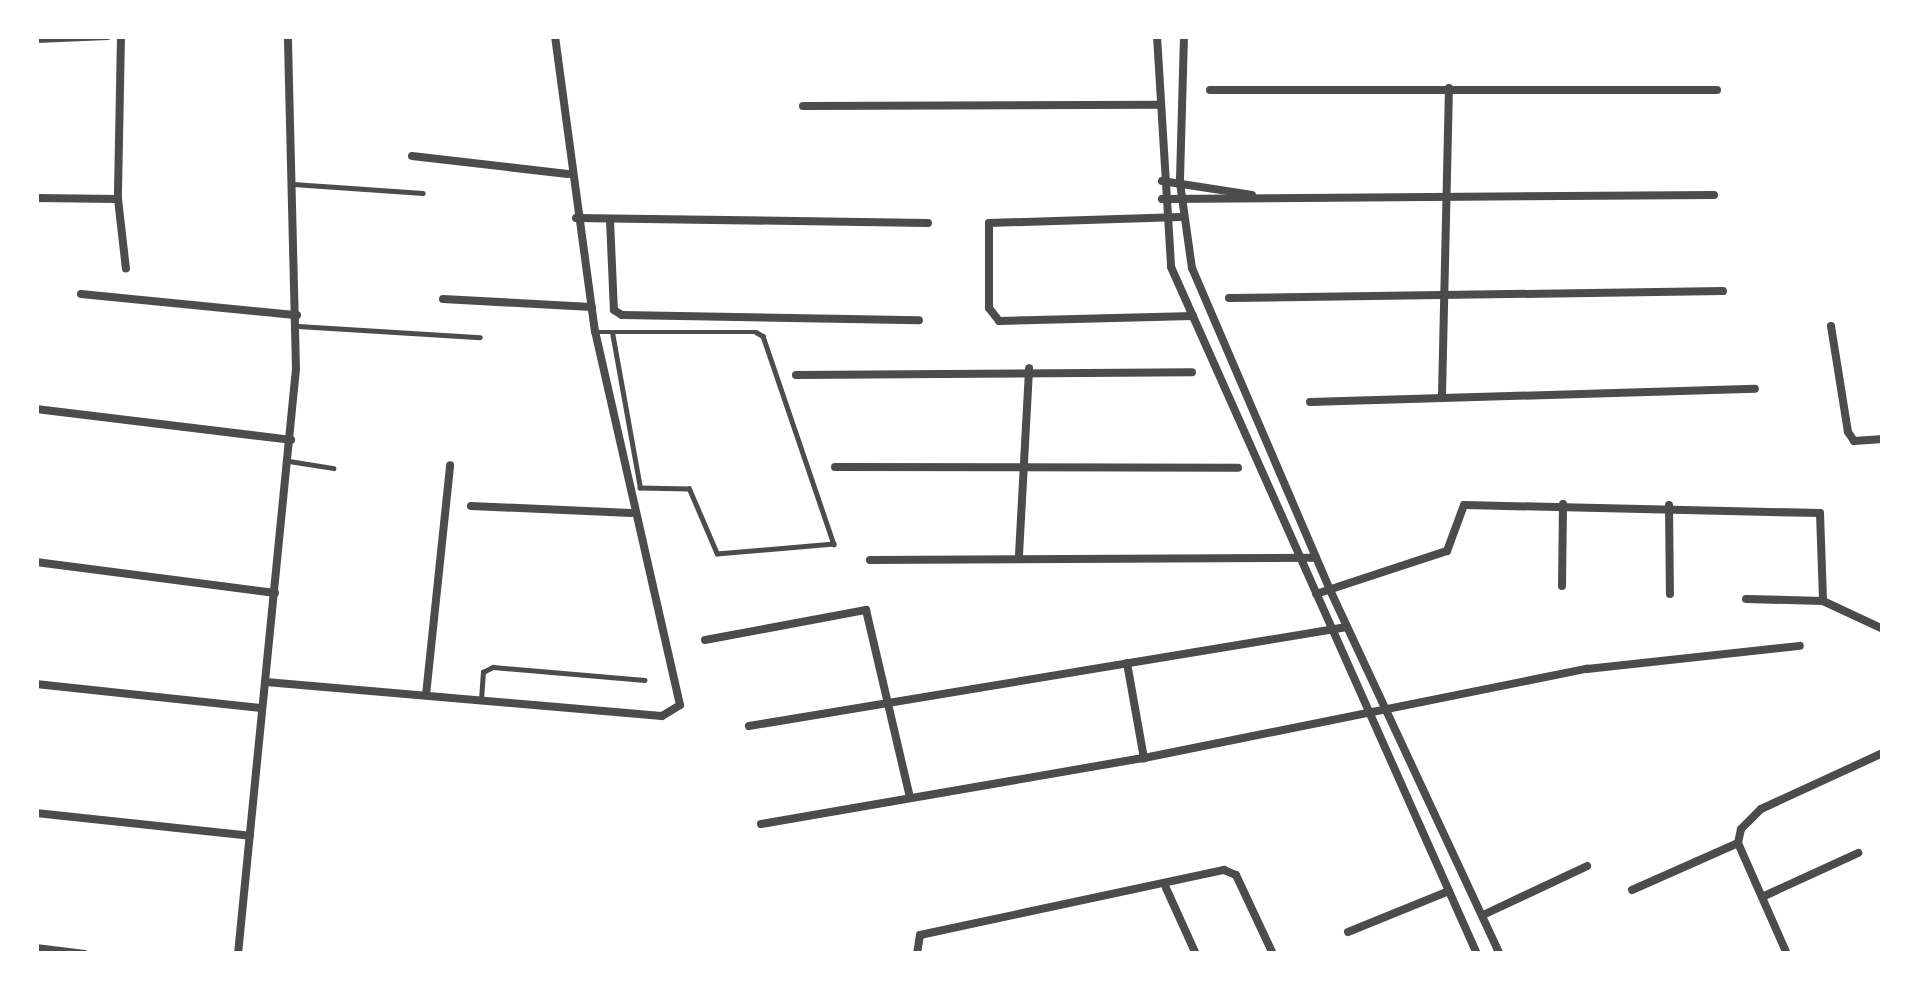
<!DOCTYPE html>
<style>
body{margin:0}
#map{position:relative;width:1919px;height:990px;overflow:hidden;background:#fff;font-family:"DejaVu Sans",sans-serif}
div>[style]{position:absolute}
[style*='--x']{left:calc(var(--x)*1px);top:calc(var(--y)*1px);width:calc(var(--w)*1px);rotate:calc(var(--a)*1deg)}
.service>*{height:4.5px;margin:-2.25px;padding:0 2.25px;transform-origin:2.25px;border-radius:2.25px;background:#4c4c4c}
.minor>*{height:8px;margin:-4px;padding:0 4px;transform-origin:4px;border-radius:4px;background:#4c4c4c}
span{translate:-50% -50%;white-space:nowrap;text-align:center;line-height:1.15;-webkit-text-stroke:9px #fff;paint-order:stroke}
.frame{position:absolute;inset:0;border:39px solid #fff;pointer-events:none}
</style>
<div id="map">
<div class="service">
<div style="--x:293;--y:184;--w:130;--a:4"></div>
<div style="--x:298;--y:326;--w:182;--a:3.5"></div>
<div style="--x:595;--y:332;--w:161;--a:0"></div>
<div style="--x:756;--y:332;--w:8;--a:30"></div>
<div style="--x:763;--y:336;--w:220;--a:71.2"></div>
<div style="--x:834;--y:544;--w:117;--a:175.1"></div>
<div style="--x:717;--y:554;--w:71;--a:-113.3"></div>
<div style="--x:689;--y:489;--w:49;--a:-178.8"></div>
<div style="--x:640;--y:488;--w:158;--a:-100.2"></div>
<div style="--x:289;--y:461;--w:45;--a:9"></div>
<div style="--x:481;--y:700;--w:28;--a:-86"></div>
<div style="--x:483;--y:672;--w:11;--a:-27"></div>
<div style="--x:493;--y:667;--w:152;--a:4.9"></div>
</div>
<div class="minor">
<div style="--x:121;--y:36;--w:163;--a:91.1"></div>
<div style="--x:118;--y:199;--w:70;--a:83.5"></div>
<div style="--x:1157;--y:36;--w:231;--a:86.5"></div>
<div style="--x:1171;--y:267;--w:752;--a:65.99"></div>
<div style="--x:1184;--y:36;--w:147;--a:91.6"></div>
<div style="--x:1180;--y:183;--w:86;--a:82"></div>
<div style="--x:1192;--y:268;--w:350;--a:66.8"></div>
<div style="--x:1330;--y:590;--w:402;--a:65"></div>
<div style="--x:36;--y:39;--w:72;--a:-2.4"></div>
<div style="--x:1210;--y:90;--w:507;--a:0"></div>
<div style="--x:803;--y:106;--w:356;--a:-0.2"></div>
<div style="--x:412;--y:156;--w:157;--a:6.6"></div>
<div style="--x:1162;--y:181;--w:91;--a:8.8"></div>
<div style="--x:36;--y:198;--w:82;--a:0.7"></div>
<div style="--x:1162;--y:199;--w:552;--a:-0.42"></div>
<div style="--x:1181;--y:217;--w:192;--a:178.2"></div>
<div style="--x:989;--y:223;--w:85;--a:90"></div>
<div style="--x:989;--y:308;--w:16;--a:52"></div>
<div style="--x:999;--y:321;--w:194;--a:-1.5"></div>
<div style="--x:576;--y:218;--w:352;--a:0.8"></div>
<div style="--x:610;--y:220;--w:90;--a:87.5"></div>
<div style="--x:614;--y:310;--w:9;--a:32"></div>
<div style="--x:622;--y:315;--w:297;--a:1"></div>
<div style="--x:81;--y:294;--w:217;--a:5.6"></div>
<div style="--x:1229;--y:298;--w:494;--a:-0.8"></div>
<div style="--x:443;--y:299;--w:149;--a:3.1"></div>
<div style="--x:1831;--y:326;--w:107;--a:80.9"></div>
<div style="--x:1848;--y:432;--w:11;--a:56"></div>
<div style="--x:1854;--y:441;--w:29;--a:-4"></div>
<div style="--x:796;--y:375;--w:396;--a:-0.4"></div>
<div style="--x:1442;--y:395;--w:307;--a:-88.7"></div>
<div style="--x:1310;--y:402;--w:445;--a:-1.7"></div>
<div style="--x:36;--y:409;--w:257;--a:6.9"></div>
<div style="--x:835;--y:467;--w:403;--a:0.1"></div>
<div style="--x:1669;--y:505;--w:89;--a:89.4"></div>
<div style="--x:471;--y:506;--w:160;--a:2.5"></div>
<div style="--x:1019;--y:555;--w:187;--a:-86.9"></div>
<div style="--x:870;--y:560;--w:446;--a:-0.3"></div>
<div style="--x:36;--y:562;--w:241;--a:7.4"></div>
<div style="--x:1562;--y:586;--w:82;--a:-89.3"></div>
<div style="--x:1316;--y:594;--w:138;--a:-18.2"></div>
<div style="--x:1447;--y:551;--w:49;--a:-69.7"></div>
<div style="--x:1464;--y:505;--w:356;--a:1.3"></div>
<div style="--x:1820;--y:513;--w:88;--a:88"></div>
<div style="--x:1823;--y:601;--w:77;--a:-178.5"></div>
<div style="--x:1823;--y:601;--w:66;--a:25"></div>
<div style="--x:705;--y:640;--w:164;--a:-10.6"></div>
<div style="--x:866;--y:610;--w:193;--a:76.8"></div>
<div style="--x:1127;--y:663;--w:97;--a:79.9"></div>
<div style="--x:266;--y:682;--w:397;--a:4.9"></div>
<div style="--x:662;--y:716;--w:21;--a:-31"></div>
<div style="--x:680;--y:705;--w:383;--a:-102.8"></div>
<div style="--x:595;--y:332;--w:299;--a:-97.7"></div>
<div style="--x:36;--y:684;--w:227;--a:6.1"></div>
<div style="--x:426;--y:695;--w:231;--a:-84"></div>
<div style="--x:749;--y:726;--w:606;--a:-9.4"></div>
<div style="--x:36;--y:813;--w:215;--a:6.1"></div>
<div style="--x:761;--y:824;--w:389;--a:-9.8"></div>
<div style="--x:1144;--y:758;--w:452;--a:-11.4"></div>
<div style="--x:1587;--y:669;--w:214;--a:-6.2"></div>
<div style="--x:1166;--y:888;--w:72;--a:65.6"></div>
<div style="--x:1632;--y:890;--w:116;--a:-23.9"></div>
<div style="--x:1762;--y:897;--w:106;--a:-24.6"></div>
<div style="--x:1483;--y:915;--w:115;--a:-25.2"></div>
<div style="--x:1348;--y:932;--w:109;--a:-22.1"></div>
<div style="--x:36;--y:948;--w:49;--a:7"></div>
<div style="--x:238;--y:954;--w:588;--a:-84.34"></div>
<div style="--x:296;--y:369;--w:333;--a:-91.4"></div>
<div style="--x:917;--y:954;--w:19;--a:-81"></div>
<div style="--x:920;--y:935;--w:311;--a:-12.1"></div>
<div style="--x:1224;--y:870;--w:13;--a:23"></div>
<div style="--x:1236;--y:875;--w:87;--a:64.9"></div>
<div style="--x:1787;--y:954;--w:121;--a:-113.8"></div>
<div style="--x:1738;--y:843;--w:14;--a:-78"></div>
<div style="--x:1741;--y:829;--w:28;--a:-45"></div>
<div style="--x:1761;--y:809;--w:134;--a:-24.7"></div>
</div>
<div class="frame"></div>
</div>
